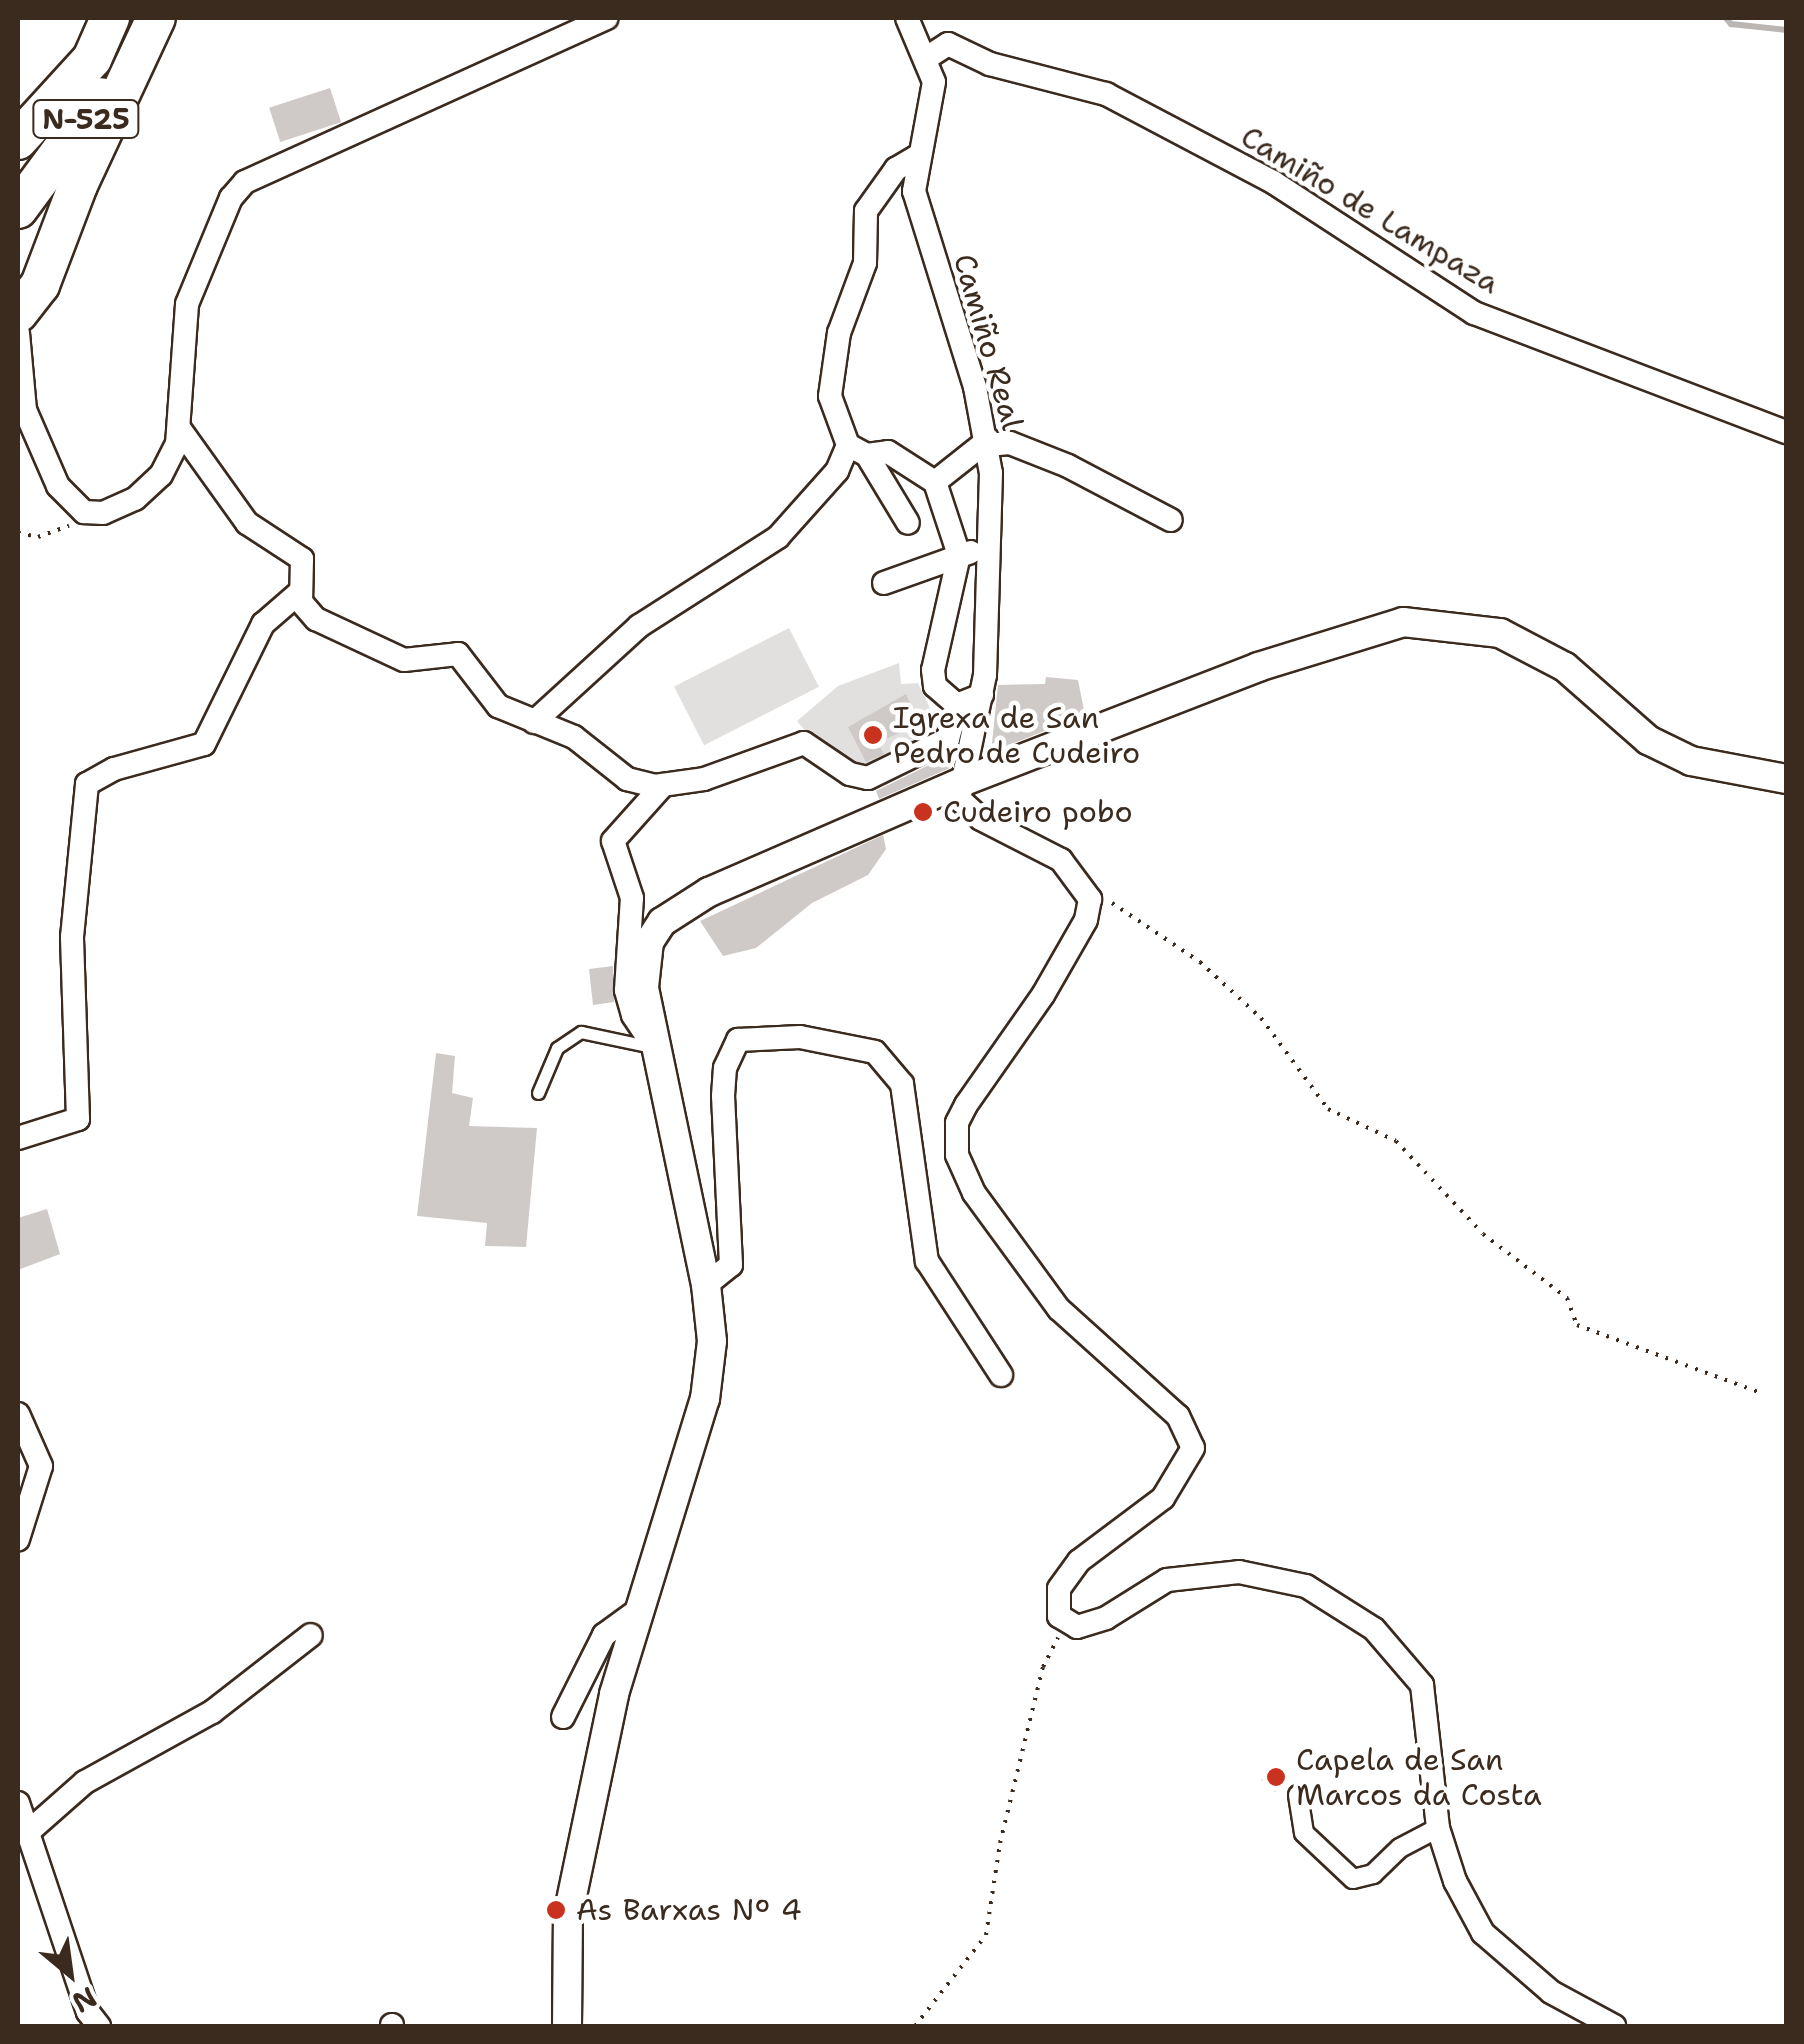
<!DOCTYPE html>
<meta charset="utf-8">
<style>
body{margin:0}
#map{position:relative;width:1804px;height:2044px;overflow:hidden;background:#fff;font-family:"Shantell Sans",sans-serif}
div>[style]{position:absolute}
[style*='--x']{left:calc(var(--x)*1px);top:calc(var(--y)*1px);width:calc(var(--w)*1px);rotate:calc(var(--a)*1deg)}
.green>*{inset:0;background:#e2e0de;transform-origin:0 0}
.stream>*{height:6px;margin:-3px;padding:0 3px;transform-origin:3px;border-radius:3px;background:#bcb6b3}
.building>*{inset:0;background:#cfcac7;transform-origin:0 0}
.path>*{height:4px;margin-top:-2px;transform-origin:0;background:repeating-linear-gradient(90deg,#3b2a1e 0 2.5px,transparent 0 10.5px)}
.roads{filter:drop-shadow(2px 0 #3b2a1e) drop-shadow(-2px 0 #3b2a1e) drop-shadow(0 2px #3b2a1e) drop-shadow(0 -2px #3b2a1e)}
.service>*{height:11px;margin:-5.5px;padding:0 5.5px;transform-origin:5.5px;border-radius:5.5px;background:#fff}
.pedestrian>*{height:18px;margin:-9px;padding:0 9px;transform-origin:9px;border-radius:9px;background:#fff}
.minor>*{height:22px;margin:-11px;padding:0 11px;transform-origin:11px;border-radius:11px;background:#fff}
.tertiary>*{height:28px;margin:-14px;padding:0 14px;transform-origin:14px;border-radius:14px;background:#fff}
.trunk>*{height:38px;margin:-19px;padding:0 19px;transform-origin:19px;border-radius:19px;background:#fff}
.dots>*{width:28px;height:28px;translate:-50% -50%;box-sizing:border-box;border:5px solid #fff;border-radius:50%}
span{translate:-50% -50%;white-space:nowrap;text-align:center;line-height:1.15;-webkit-text-stroke:9px #fff;paint-order:stroke}
.shield-label span{padding:2px 8px;background:#fff;border:2px solid;border-radius:8px;-webkit-text-stroke-width:0}
.shield-label{font-size:28px;color:#3b2a1e;font-weight:700}
.street-label{font-size:30px;color:#3b2a1e}
.poi-label{font-size:30px;color:#3b2a1e}
.left{translate:0 -50%;text-align:left}
.frame{position:absolute;inset:0;border:20px solid #3b2a1e;pointer-events:none}
.north{position:absolute;left:20px;top:1924px;width:100px;height:100px;-webkit-text-stroke:8px #fff;paint-order:stroke;rotate:151deg;font-size:28px;font-weight:700;line-height:40px;text-align:center;color:#3b2a1e}
.north::after{content:'';display:block;margin:auto;width:35px;height:45px;background:#3b2a1e;clip-path:polygon(50% 0,100% 100%,50% 72%,0 100%)}
</style>
<div id="map">
<div class="green">
<div style="left:789px;top:628px;width:66px;height:129px;rotate:63deg"></div>
<div style="clip-path:polygon(899px 663px,901px 684px,918px 683px,944px 738px,856px 770px,821px 750px,797px 721px,838px 686px)"></div>
</div>
<div class="stream">
<div style="--x:1726;--y:18;--w:8;--a:50"></div>
<div style="--x:1731;--y:24;--w:55;--a:6.2"></div>
</div>
<div class="building">
<div style="left:330px;top:88px;width:36px;height:64px;rotate:72deg"></div>
<div style="clip-path:polygon(1046px 677px,1078px 680px,1085px 715px,991px 752px,998px 685px,1045px 684px)"></div>
<div style="clip-path:polygon(906px 694px,919px 723px,878px 743px,884px 754px,866px 762px,848px 727px)"></div>
<div style="clip-path:polygon(951px 754px,950px 768px,879px 799px,876px 791px)"></div>
<div style="clip-path:polygon(883px 835px,886px 849px,868px 875px,812px 903px,756px 948px,723px 956px,700px 921px)"></div>
<div style="clip-path:polygon(613px 966px,614px 1002px,593px 1005px,589px 969px)"></div>
<div style="clip-path:polygon(436px 1053px,455px 1056px,452px 1093px,473px 1098px,469px 1126px,537px 1128px,526px 1247px,485px 1246px,487px 1223px,417px 1216px)"></div>
<div style="clip-path:polygon(47px 1209px,60px 1254px,18px 1270px,18px 1218px)"></div>
<div style="clip-path:polygon(1276px 1766px,1288px 1778px,1275px 1792px,1261px 1780px)"></div>
</div>
<div class="path">
<div style="--x:18;--y:533;--w:20;--a:11"></div>
<div style="--x:38;--y:537;--w:33;--a:-20"></div>
<div style="--x:1112;--y:903;--w:106;--a:33.8"></div>
<div style="--x:1200;--y:962;--w:83;--a:42.6"></div>
<div style="--x:1261;--y:1018;--w:113;--a:53.6"></div>
<div style="--x:1328;--y:1109;--w:75;--a:25.2"></div>
<div style="--x:1396;--y:1141;--w:127;--a:46.9"></div>
<div style="--x:1483;--y:1234;--w:106;--a:37.3"></div>
<div style="--x:1567;--y:1298;--w:29;--a:70"></div>
<div style="--x:1577;--y:1325;--w:193;--a:20.3"></div>
<div style="--x:915;--y:2026;--w:115;--a:-52"></div>
<div style="--x:986;--y:1935;--w:93;--a:-81.3"></div>
<div style="--x:1000;--y:1843;--w:181;--a:-76.3"></div>
<div style="--x:1043;--y:1667;--w:33;--a:-63"></div>
</div>
<div class="roads">
<div class="service">
<div style="--x:538;--y:1093;--w:49;--a:-67.1"></div>
<div style="--x:557;--y:1048;--w:29;--a:-34"></div>
<div style="--x:581;--y:1032;--w:73;--a:11.9"></div>
</div>
<div class="pedestrian">
<div style="--x:1298;--y:1795;--w:38;--a:81"></div>
<div style="--x:1304;--y:1833;--w:67;--a:43.2"></div>
<div style="--x:1353;--y:1879;--w:21;--a:-14"></div>
<div style="--x:1373;--y:1874;--w:37;--a:-44"></div>
<div style="--x:1400;--y:1848;--w:43;--a:-27.8"></div>
</div>
<div class="minor">
<div style="--x:907;--y:18;--w:69;--a:67.1"></div>
<div style="--x:934;--y:82;--w:111;--a:100.4"></div>
<div style="--x:914;--y:191;--w:205;--a:72.7"></div>
<div style="--x:975;--y:387;--w:87;--a:79.5"></div>
<div style="--x:991;--y:473;--w:202;--a:91.7"></div>
<div style="--x:985;--y:675;--w:127;--a:101.8"></div>
<div style="--x:959;--y:799;--w:30;--a:42"></div>
<div style="--x:981;--y:819;--w:90;--a:27.1"></div>
<div style="--x:1061;--y:860;--w:49;--a:53.4"></div>
<div style="--x:1090;--y:899;--w:21;--a:101"></div>
<div style="--x:1086;--y:920;--w:86;--a:119.8"></div>
<div style="--x:1043;--y:995;--w:134;--a:125"></div>
<div style="--x:966;--y:1105;--w:20;--a:117"></div>
<div style="--x:957;--y:1123;--w:32;--a:90"></div>
<div style="--x:957;--y:1155;--w:42;--a:65.9"></div>
<div style="--x:974;--y:1193;--w:144;--a:53.8"></div>
<div style="--x:1059;--y:1309;--w:160;--a:42"></div>
<div style="--x:1178;--y:1416;--w:35;--a:65"></div>
<div style="--x:1193;--y:1448;--w:58;--a:121"></div>
<div style="--x:1163;--y:1498;--w:105;--a:143.1"></div>
<div style="--x:1079;--y:1561;--w:34;--a:126"></div>
<div style="--x:1059;--y:1589;--w:27;--a:90"></div>
<div style="--x:1059;--y:1616;--w:21;--a:31"></div>
<div style="--x:1077;--y:1627;--w:30;--a:-17"></div>
<div style="--x:1106;--y:1618;--w:72;--a:-31.9"></div>
<div style="--x:1167;--y:1580;--w:72;--a:-6.3"></div>
<div style="--x:1239;--y:1572;--w:68;--a:11.8"></div>
<div style="--x:1306;--y:1586;--w:80;--a:32.3"></div>
<div style="--x:1374;--y:1629;--w:74;--a:49.4"></div>
<div style="--x:1422;--y:1685;--w:144;--a:83.6"></div>
<div style="--x:1438;--y:1828;--w:56;--a:72.2"></div>
<div style="--x:1455;--y:1881;--w:59;--a:61.7"></div>
<div style="--x:1483;--y:1933;--w:90;--a:40.9"></div>
<div style="--x:1551;--y:1992;--w:72;--a:28.4"></div>
<div style="--x:928;--y:57;--w:24;--a:-33"></div>
<div style="--x:948;--y:44;--w:47;--a:25.5"></div>
<div style="--x:990;--y:64;--w:120;--a:14.5"></div>
<div style="--x:1106;--y:94;--w:189;--a:27.8"></div>
<div style="--x:1273;--y:182;--w:240;--a:33.1"></div>
<div style="--x:1474;--y:313;--w:334;--a:20.9"></div>
<div style="--x:18;--y:333;--w:77;--a:84.8"></div>
<div style="--x:25;--y:410;--w:83;--a:66.5"></div>
<div style="--x:58;--y:486;--w:37;--a:45"></div>
<div style="--x:84;--y:512;--w:19;--a:3"></div>
<div style="--x:103;--y:513;--w:35;--a:-24"></div>
<div style="--x:135;--y:499;--w:35;--a:-43"></div>
<div style="--x:161;--y:475;--w:35;--a:-63"></div>
<div style="--x:177;--y:444;--w:140;--a:-85.9"></div>
<div style="--x:187;--y:304;--w:115;--a:-67.5"></div>
<div style="--x:231;--y:198;--w:21;--a:-49"></div>
<div style="--x:245;--y:182;--w:397;--a:-24.4"></div>
<div style="--x:179;--y:428;--w:117;--a:54.4"></div>
<div style="--x:247;--y:523;--w:66;--a:33.2"></div>
<div style="--x:302;--y:559;--w:43;--a:91.3"></div>
<div style="--x:301;--y:602;--w:23;--a:49"></div>
<div style="--x:316;--y:619;--w:97;--a:25"></div>
<div style="--x:404;--y:660;--w:54;--a:-6.3"></div>
<div style="--x:458;--y:654;--w:66;--a:52.4"></div>
<div style="--x:498;--y:706;--w:82;--a:22.2"></div>
<div style="--x:574;--y:737;--w:68;--a:38.4"></div>
<div style="--x:627;--y:779;--w:29;--a:14"></div>
<div style="--x:655;--y:786;--w:49;--a:-8.1"></div>
<div style="--x:704;--y:779;--w:106;--a:-19.8"></div>
<div style="--x:804;--y:743;--w:55;--a:34"></div>
<div style="--x:850;--y:774;--w:18;--a:13"></div>
<div style="--x:868;--y:778;--w:89;--a:-26"></div>
<div style="--x:948;--y:739;--w:35;--a:-75"></div>
<div style="--x:957;--y:705;--w:27;--a:-22"></div>
<div style="--x:848;--y:445;--w:21;--a:28"></div>
<div style="--x:867;--y:455;--w:21;--a:-8"></div>
<div style="--x:888;--y:452;--w:56;--a:32.6"></div>
<div style="--x:935;--y:482;--w:77;--a:71.8"></div>
<div style="--x:959;--y:555;--w:118;--a:102.7"></div>
<div style="--x:933;--y:670;--w:16;--a:83"></div>
<div style="--x:935;--y:686;--w:29;--a:41"></div>
<div style="--x:988;--y:445;--w:22;--a:-5"></div>
<div style="--x:1010;--y:443;--w:62;--a:21.6"></div>
<div style="--x:1068;--y:466;--w:116;--a:27.7"></div>
<div style="--x:867;--y:455;--w:79;--a:58.9"></div>
<div style="--x:935;--y:482;--w:68;--a:-38.4"></div>
<div style="--x:884;--y:583;--w:92;--a:-19.6"></div>
<div style="--x:534;--y:722;--w:142;--a:-42.4"></div>
<div style="--x:639;--y:626;--w:165;--a:-32.6"></div>
<div style="--x:778;--y:537;--w:89;--a:-48.2"></div>
<div style="--x:837;--y:471;--w:28;--a:-67"></div>
<div style="--x:848;--y:445;--w:52;--a:-110.2"></div>
<div style="--x:830;--y:396;--w:64;--a:-81.9"></div>
<div style="--x:839;--y:333;--w:75;--a:-69.6"></div>
<div style="--x:865;--y:263;--w:52;--a:-88.9"></div>
<div style="--x:866;--y:211;--w:52;--a:-54.5"></div>
<div style="--x:896;--y:169;--w:27;--a:-31"></div>
<div style="--x:653;--y:1045;--w:36;--a:-124"></div>
<div style="--x:633;--y:1015;--w:26;--a:-106"></div>
<div style="--x:626;--y:990;--w:92;--a:-86.3"></div>
<div style="--x:632;--y:898;--w:60;--a:-108.4"></div>
<div style="--x:613;--y:841;--w:75;--a:-48.2"></div>
<div style="--x:18;--y:1138;--w:63;--a:-17.6"></div>
<div style="--x:78;--y:1119;--w:182;--a:-91.9"></div>
<div style="--x:72;--y:937;--w:154;--a:-84.4"></div>
<div style="--x:87;--y:784;--w:31;--a:-29"></div>
<div style="--x:114;--y:769;--w:93;--a:-15.5"></div>
<div style="--x:204;--y:744;--w:134;--a:-63.8"></div>
<div style="--x:263;--y:624;--w:50;--a:-41"></div>
<div style="--x:706;--y:1285;--w:32;--a:-39"></div>
<div style="--x:731;--y:1265;--w:169;--a:-92.7"></div>
<div style="--x:723;--y:1096;--w:28;--a:-86"></div>
<div style="--x:725;--y:1068;--w:31;--a:-65"></div>
<div style="--x:738;--y:1040;--w:62;--a:-2.8"></div>
<div style="--x:800;--y:1037;--w:76;--a:11.3"></div>
<div style="--x:875;--y:1052;--w:42;--a:49.8"></div>
<div style="--x:902;--y:1084;--w:179;--a:82"></div>
<div style="--x:927;--y:1261;--w:136;--a:57"></div>
<div style="--x:18;--y:1414;--w:57;--a:66.1"></div>
<div style="--x:41;--y:1466;--w:77;--a:107.5"></div>
<div style="--x:563;--y:1717;--w:92;--a:-63.4"></div>
<div style="--x:604;--y:1635;--w:37;--a:-36"></div>
<div style="--x:18;--y:1803;--w:220;--a:71.5"></div>
<div style="--x:88;--y:2012;--w:18;--a:52"></div>
<div style="--x:26;--y:1834;--w:79;--a:-41.4"></div>
<div style="--x:85;--y:1782;--w:145;--a:-28.9"></div>
<div style="--x:212;--y:1712;--w:125;--a:-37.9"></div>
<div style="--x:392;--y:2025;--w:1;--a:90"></div>
</div>
<div class="tertiary">
<div style="--x:567;--y:2026;--w:111;--a:-89.5"></div>
<div style="--x:568;--y:1915;--w:226;--a:-78.2"></div>
<div style="--x:614;--y:1694;--w:309;--a:-72.9"></div>
<div style="--x:705;--y:1399;--w:58;--a:-83.1"></div>
<div style="--x:712;--y:1341;--w:56;--a:-96.1"></div>
<div style="--x:706;--y:1285;--w:304;--a:-101.8"></div>
<div style="--x:644;--y:987;--w:45;--a:-83.7"></div>
<div style="--x:649;--y:942;--w:24;--a:-57"></div>
<div style="--x:662;--y:922;--w:56;--a:-32.6"></div>
<div style="--x:709;--y:892;--w:276;--a:-23.5"></div>
<div style="--x:962;--y:782;--w:318;--a:-21.2"></div>
<div style="--x:1258;--y:667;--w:152;--a:-17.2"></div>
<div style="--x:1403;--y:622;--w:98;--a:6.5"></div>
<div style="--x:1500;--y:633;--w:73;--a:27.6"></div>
<div style="--x:1565;--y:667;--w:111;--a:41.3"></div>
<div style="--x:1648;--y:740;--w:48;--a:26"></div>
<div style="--x:1691;--y:761;--w:97;--a:10.7"></div>
</div>
<div class="trunk">
<div style="--x:18;--y:140;--w:110;--a:-47.6"></div>
<div style="--x:92;--y:59;--w:45;--a:-66.3"></div>
<div style="--x:18;--y:209;--w:139;--a:-53.5"></div>
<div style="--x:18;--y:313;--w:36;--a:-52"></div>
<div style="--x:40;--y:285;--w:107;--a:-69.2"></div>
<div style="--x:78;--y:185;--w:184;--a:-65"></div>
</div>
</div>
<div class="dots">
<div style="left:873px;top:735px;background:#c8321e"></div>
<div style="left:923px;top:812px;background:#c8321e"></div>
<div style="left:1276px;top:1777px;background:#c8321e"></div>
<div style="left:556px;top:1910px;background:#c8321e"></div>
</div>
<div class="shield-label">
<span style="left:86px;top:119px">N-525</span>
</div>
<div class="street-label">
<span style="left:1370px;top:210px;rotate:31deg">Camiño de Lampaza</span>
<span style="left:988px;top:342px;rotate:74deg">Camiño Real</span>
</div>
<div class="poi-label">
<span class="left" style="left:893px;top:735px">Igrexa de San<br>Pedro de Cudeiro</span>
<span class="left" style="left:943px;top:812px">Cudeiro pobo</span>
<span class="left" style="left:1296px;top:1777px">Capela de San<br>Marcos da Costa</span>
<span class="left" style="left:576px;top:1910px">As Barxas Nº 4</span>
</div>
<div class="frame"></div>
<div class="north">N</div>
</div>
